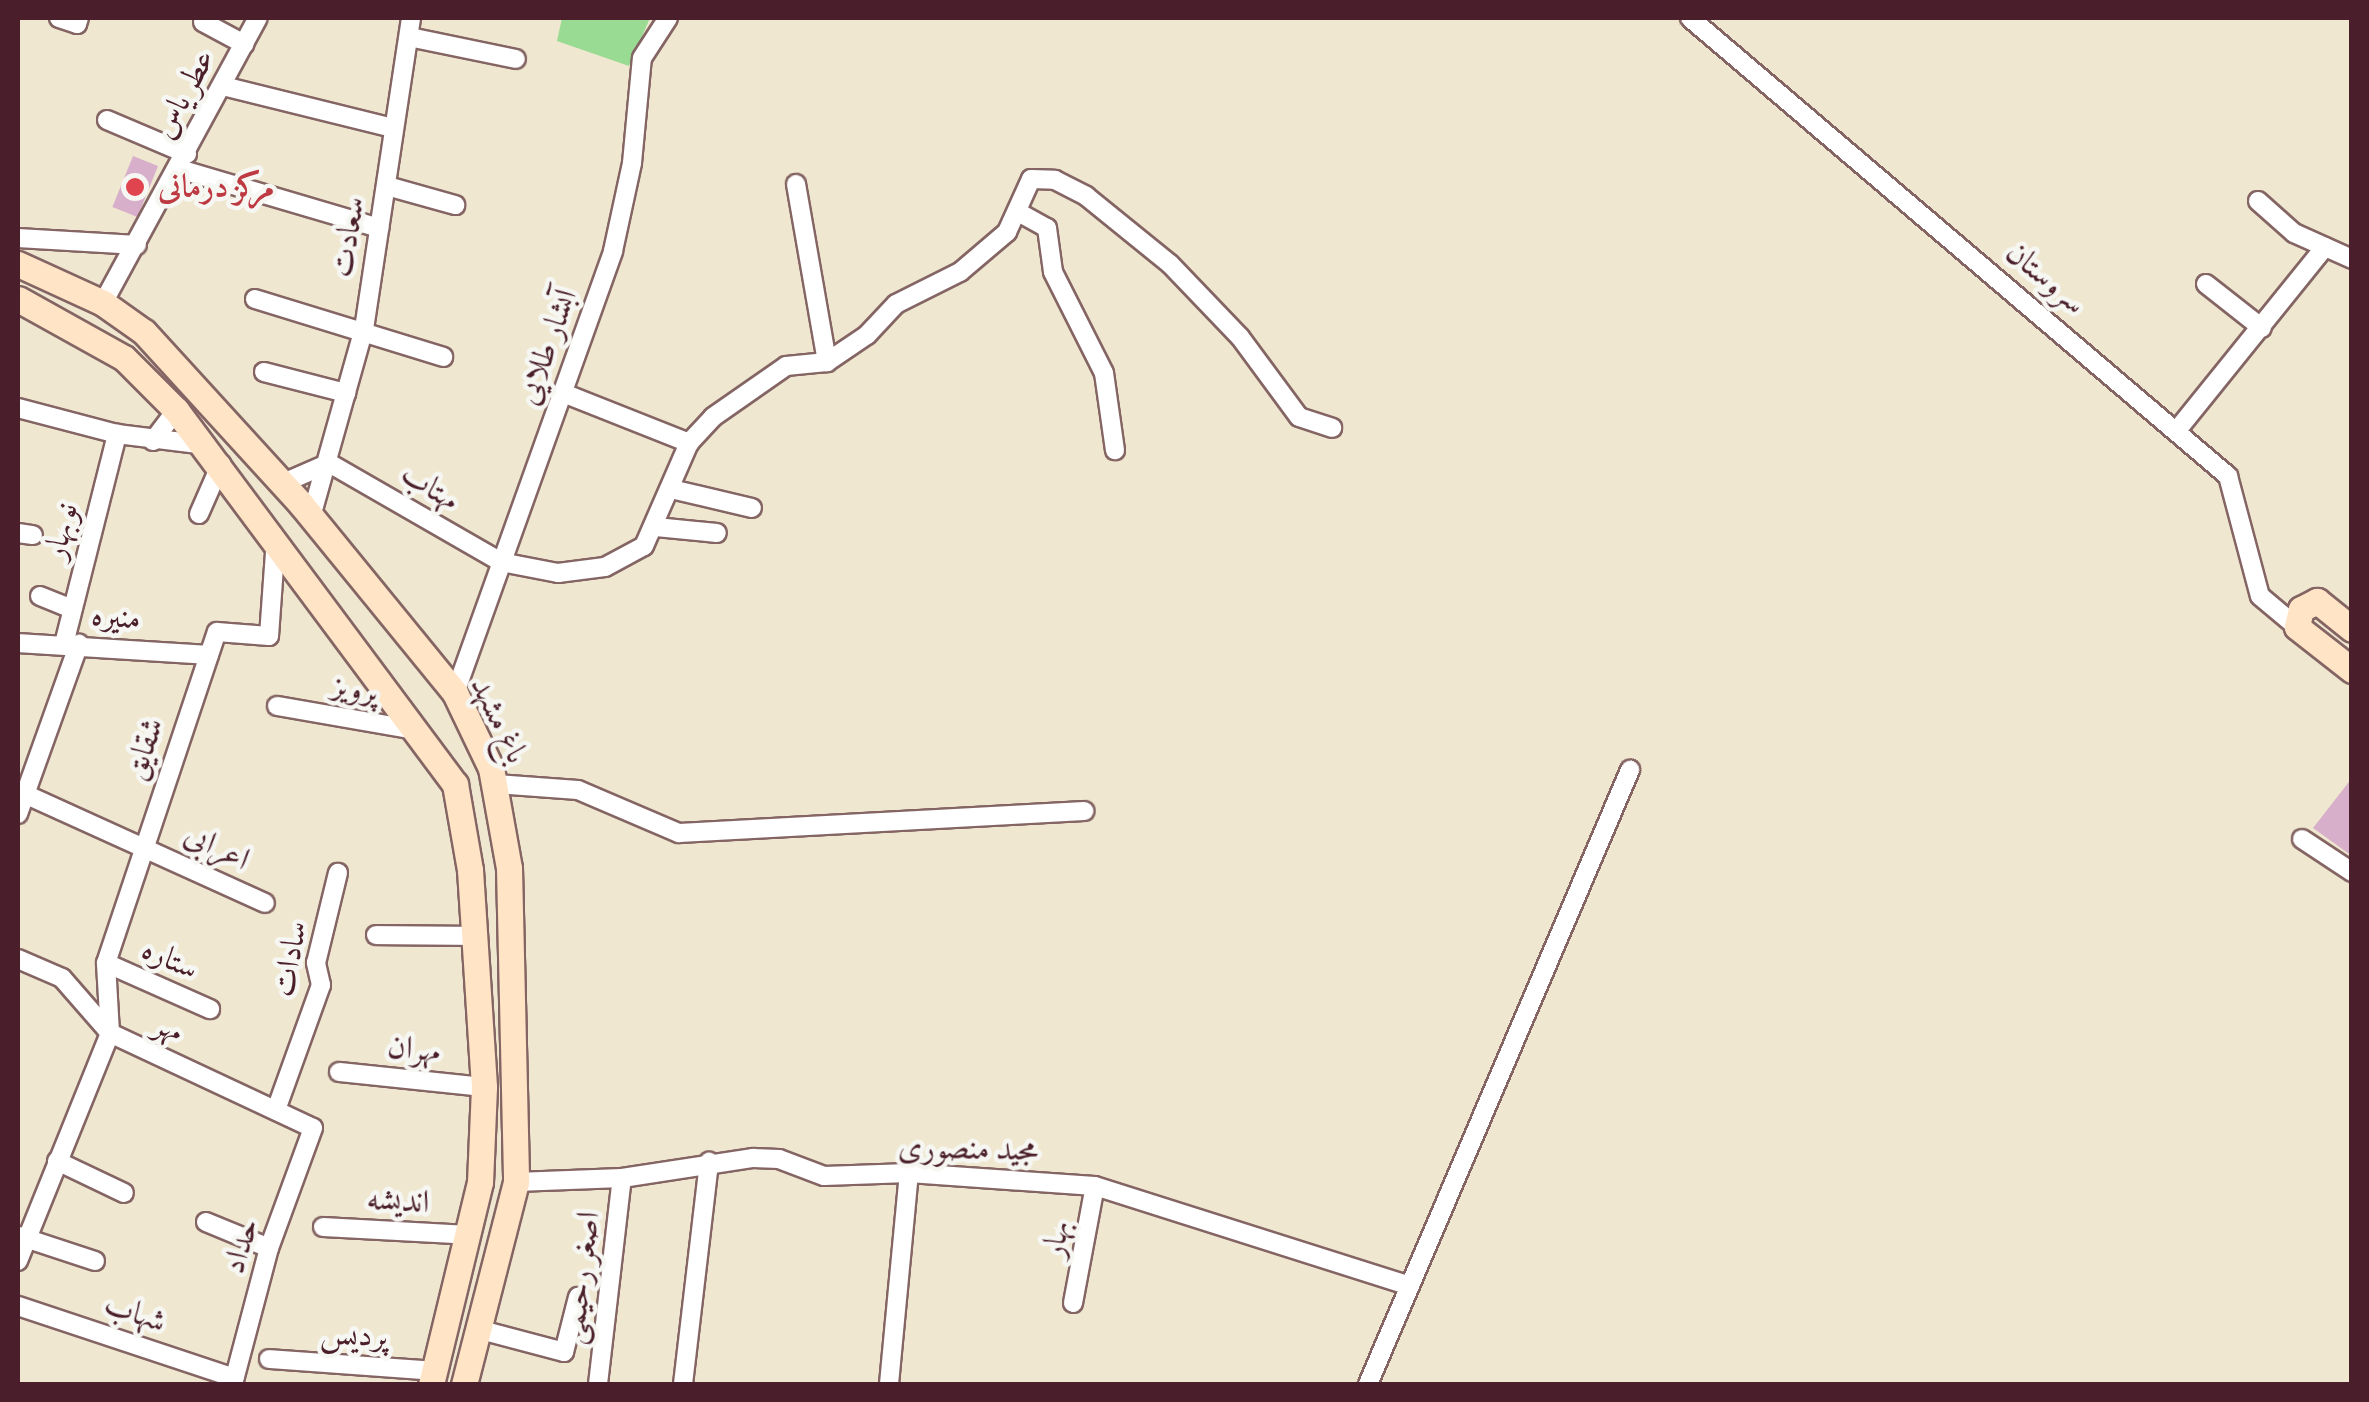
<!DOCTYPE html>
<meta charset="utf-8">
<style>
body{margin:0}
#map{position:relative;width:2369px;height:1402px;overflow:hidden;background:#efe7cf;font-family:"Libre Bodoni",Amiri,serif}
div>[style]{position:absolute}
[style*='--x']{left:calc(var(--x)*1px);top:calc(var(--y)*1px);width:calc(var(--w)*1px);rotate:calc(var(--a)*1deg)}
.green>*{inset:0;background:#99db92}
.building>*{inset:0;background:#d8afca;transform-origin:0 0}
.roads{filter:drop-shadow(2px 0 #846564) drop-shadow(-2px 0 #846564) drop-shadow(0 2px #846564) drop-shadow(0 -2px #846564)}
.street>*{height:18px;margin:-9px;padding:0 9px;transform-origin:9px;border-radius:9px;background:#fff}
.secondary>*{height:25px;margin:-12.5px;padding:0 12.5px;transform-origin:12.5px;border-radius:12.5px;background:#ffe4c6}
.dots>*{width:28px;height:28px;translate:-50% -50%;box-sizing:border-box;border:5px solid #f6f6f2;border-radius:50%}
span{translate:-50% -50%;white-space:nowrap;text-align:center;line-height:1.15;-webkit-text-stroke:9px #f6f6f2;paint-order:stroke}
.street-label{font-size:32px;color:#4a1f2b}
.health-label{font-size:32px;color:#be3a42;font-weight:700}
.left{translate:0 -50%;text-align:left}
.frame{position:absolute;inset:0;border:20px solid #4a1f2b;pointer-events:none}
</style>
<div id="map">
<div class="green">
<div style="clip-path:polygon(562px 18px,650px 18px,629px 66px,557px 41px)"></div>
</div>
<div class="building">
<div style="left:133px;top:156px;width:27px;height:55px;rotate:22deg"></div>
<div style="clip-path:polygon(2352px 778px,2352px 856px,2313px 828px)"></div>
</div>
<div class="roads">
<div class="street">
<div style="--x:59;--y:18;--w:19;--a:18"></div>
<div style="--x:77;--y:24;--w:6;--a:-72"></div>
<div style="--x:1690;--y:18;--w:707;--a:40.41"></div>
<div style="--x:2228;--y:476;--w:124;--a:75.1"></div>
<div style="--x:2260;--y:596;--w:48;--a:40"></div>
<div style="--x:203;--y:22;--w:47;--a:28.2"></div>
<div style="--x:409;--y:37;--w:109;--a:11.6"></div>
<div style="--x:223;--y:86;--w:175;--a:13.9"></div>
<div style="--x:107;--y:120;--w:87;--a:23"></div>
<div style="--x:179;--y:169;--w:209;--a:16.4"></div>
<div style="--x:796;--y:184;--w:181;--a:80.1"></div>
<div style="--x:387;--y:186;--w:71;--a:15.6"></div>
<div style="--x:2258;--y:201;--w:48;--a:41.6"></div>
<div style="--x:2294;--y:233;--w:64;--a:24.1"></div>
<div style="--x:1018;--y:212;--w:33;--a:29"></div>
<div style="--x:1047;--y:228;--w:44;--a:82.2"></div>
<div style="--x:1053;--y:272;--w:113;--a:63.2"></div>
<div style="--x:1104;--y:373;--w:78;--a:81.9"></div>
<div style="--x:18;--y:238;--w:119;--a:3.4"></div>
<div style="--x:2206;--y:284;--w:71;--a:38.2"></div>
<div style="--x:255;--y:299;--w:197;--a:17.1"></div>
<div style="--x:103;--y:303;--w:324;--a:-61.5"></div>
<div style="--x:264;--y:372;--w:85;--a:14.4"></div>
<div style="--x:563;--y:393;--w:136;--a:21.6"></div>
<div style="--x:18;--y:408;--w:102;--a:14.7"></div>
<div style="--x:117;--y:434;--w:90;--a:7"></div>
<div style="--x:2178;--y:429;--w:234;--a:-51.1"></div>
<div style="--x:153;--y:441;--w:39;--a:-53"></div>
<div style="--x:329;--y:463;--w:198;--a:29.9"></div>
<div style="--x:501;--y:562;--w:58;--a:10.9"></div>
<div style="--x:558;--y:573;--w:47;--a:-7.3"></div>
<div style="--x:605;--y:567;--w:44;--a:-28.3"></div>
<div style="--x:644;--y:546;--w:112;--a:-66.4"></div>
<div style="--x:689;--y:443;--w:35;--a:-47"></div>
<div style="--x:713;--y:417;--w:89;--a:-34.9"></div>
<div style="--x:786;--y:366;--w:41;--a:-5.6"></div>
<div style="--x:827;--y:362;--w:48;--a:-34"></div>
<div style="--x:867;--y:335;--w:42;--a:-46.9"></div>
<div style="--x:896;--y:304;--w:72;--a:-26.6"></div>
<div style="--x:960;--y:272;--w:62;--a:-40.4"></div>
<div style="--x:1007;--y:232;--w:58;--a:-65.6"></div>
<div style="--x:1031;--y:179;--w:24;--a:2"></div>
<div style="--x:1055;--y:180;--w:35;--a:27"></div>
<div style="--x:1086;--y:196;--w:108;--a:39"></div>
<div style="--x:1170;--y:264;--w:101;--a:46.2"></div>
<div style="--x:1240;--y:337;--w:99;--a:53.6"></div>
<div style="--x:1299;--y:417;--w:35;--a:18"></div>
<div style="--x:281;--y:484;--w:52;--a:-23.6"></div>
<div style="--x:671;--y:489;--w:83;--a:13.2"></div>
<div style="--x:199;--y:514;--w:55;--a:-66.3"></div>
<div style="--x:311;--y:517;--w:195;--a:-74.3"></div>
<div style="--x:364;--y:329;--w:315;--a:-81.4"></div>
<div style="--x:656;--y:527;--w:61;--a:5.6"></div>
<div style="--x:18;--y:533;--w:15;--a:8"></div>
<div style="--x:40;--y:596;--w:35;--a:22"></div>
<div style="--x:18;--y:643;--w:191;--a:3.6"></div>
<div style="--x:64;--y:644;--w:217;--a:-75.8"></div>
<div style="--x:455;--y:693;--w:469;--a:-70.3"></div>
<div style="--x:613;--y:251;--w:90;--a:-77.8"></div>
<div style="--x:632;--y:163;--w:105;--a:-84.6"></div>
<div style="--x:642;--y:58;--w:48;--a:-57"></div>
<div style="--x:277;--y:706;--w:141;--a:9.8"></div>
<div style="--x:496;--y:784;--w:82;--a:4.2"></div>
<div style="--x:578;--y:790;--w:110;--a:23.1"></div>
<div style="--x:679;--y:833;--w:406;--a:-3.1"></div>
<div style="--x:18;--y:791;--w:271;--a:24.4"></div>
<div style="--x:18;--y:814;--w:181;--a:-70.3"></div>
<div style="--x:2302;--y:839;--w:60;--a:33.4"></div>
<div style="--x:376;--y:935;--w:98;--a:0.6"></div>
<div style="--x:18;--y:959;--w:48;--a:23.4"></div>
<div style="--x:62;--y:978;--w:73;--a:48.9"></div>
<div style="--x:110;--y:1033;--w:224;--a:25.1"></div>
<div style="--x:313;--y:1128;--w:128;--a:110.1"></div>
<div style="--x:269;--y:1248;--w:141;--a:104.8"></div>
<div style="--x:106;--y:963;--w:114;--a:23.9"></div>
<div style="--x:339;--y:1072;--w:146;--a:5.9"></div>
<div style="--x:276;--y:1110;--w:133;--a:-70.2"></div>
<div style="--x:321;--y:985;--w:23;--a:-103"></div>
<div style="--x:316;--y:963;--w:93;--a:-76.3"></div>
<div style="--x:57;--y:1161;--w:74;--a:25.5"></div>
<div style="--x:516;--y:1182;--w:106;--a:-2.2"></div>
<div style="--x:622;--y:1178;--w:133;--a:-8.7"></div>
<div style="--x:753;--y:1158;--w:26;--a:2"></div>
<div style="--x:779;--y:1159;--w:48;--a:20.7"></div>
<div style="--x:824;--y:1176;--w:85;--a:-2"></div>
<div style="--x:909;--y:1173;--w:186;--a:4"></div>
<div style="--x:1095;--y:1186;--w:327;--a:17.6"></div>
<div style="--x:206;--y:1222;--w:68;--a:22.4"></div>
<div style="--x:323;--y:1227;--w:146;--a:3.1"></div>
<div style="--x:19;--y:1236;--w:80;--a:18.2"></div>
<div style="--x:18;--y:1261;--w:246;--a:-68"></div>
<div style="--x:110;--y:1033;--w:70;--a:-93.3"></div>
<div style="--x:106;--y:963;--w:349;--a:-71.5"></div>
<div style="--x:217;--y:632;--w:52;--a:4.4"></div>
<div style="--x:269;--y:636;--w:97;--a:-85.9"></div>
<div style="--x:1073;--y:1303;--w:119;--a:-79.4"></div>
<div style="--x:18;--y:1306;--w:228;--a:18.4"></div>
<div style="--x:481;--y:1330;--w:86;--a:14.8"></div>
<div style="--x:564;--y:1352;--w:57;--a:-75.7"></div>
<div style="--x:269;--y:1359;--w:166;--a:4.1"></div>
<div style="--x:598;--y:1384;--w:207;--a:-83.4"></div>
<div style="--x:683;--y:1384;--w:224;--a:-83.3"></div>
<div style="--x:889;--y:1384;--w:212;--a:-84.6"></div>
<div style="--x:1368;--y:1384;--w:668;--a:-66.89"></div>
</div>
<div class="secondary">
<div style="--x:18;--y:264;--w:94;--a:24.6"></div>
<div style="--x:103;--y:303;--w:50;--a:35.3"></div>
<div style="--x:144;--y:332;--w:233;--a:47.6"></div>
<div style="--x:301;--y:504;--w:244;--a:50.8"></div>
<div style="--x:455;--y:693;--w:83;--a:64.4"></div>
<div style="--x:491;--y:768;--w:102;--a:79.8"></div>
<div style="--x:509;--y:868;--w:314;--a:88.7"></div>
<div style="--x:516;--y:1182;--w:209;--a:104.4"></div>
<div style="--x:18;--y:299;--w:121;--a:29.1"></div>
<div style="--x:124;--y:358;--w:74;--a:45"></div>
<div style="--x:176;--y:410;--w:467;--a:53.3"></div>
<div style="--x:455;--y:784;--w:87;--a:80.1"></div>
<div style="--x:470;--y:870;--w:217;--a:86.3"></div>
<div style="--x:484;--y:1087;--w:95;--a:92.4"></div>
<div style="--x:480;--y:1182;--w:208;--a:103.6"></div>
<div style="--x:2352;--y:629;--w:45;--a:-141.3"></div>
<div style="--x:2317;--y:601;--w:18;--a:153"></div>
<div style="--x:2301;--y:609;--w:18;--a:103"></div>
<div style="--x:2297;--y:627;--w:70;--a:38"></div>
</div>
</div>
<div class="dots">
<div style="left:135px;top:187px;background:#e0444e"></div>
</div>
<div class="street-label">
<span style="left:184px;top:94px;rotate:-62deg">عطر یاس</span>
<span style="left:348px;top:237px;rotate:-81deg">سعادت</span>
<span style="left:2046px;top:278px;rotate:40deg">سروستان</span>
<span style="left:547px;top:347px;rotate:-70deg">آبشار طلایی</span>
<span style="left:430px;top:487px;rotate:31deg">مهتاب</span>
<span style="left:61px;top:531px;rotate:-76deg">نوبهار</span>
<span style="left:116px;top:617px;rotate:5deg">منیره</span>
<span style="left:355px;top:689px;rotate:10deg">پرویز</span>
<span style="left:499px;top:720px;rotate:64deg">باغ مشهد</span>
<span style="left:144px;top:749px;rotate:-71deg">شقایق</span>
<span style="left:217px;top:847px;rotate:26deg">اعرابی</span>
<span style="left:170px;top:959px;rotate:24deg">ستاره</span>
<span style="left:290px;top:959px;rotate:-80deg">سادات</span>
<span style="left:169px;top:1028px;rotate:25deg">مهر</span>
<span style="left:414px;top:1049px;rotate:6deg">مهران</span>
<span style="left:968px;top:1149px;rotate:1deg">مجید منصوری</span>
<span style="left:398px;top:1201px;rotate:3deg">اندیشه</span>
<span style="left:1056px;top:1239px;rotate:-80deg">بهار</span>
<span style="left:241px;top:1246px;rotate:-73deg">حداد</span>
<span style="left:581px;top:1278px;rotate:-83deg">اصغر رحیمی</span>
<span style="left:135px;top:1313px;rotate:18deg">شهاب</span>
<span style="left:354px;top:1335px;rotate:4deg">پردیس</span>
</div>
<div class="health-label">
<span class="left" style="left:158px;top:187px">مرکز درمانی</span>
</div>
<div class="frame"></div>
</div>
